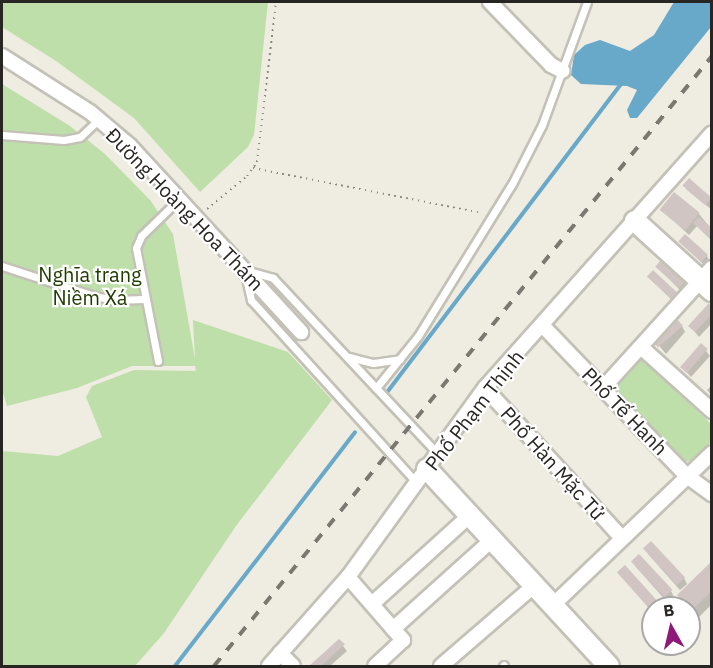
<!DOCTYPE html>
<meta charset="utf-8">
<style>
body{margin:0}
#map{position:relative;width:713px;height:668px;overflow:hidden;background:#efece2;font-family:"IBM Plex Sans",sans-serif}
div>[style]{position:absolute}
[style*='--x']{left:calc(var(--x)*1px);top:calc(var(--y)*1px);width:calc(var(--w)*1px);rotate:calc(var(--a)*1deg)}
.green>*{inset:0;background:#bedfa9}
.water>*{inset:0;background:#68a8c8}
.shadow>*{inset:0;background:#0003}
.stream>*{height:4px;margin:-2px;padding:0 2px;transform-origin:2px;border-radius:2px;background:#68a8c8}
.building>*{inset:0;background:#d1c5c3;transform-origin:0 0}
.path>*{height:2px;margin-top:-1px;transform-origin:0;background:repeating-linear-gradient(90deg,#8a8781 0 1.5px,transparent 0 6px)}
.roads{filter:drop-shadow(2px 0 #c4c1b7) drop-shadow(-2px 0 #c4c1b7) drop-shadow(0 2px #c4c1b7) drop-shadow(0 -2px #c4c1b7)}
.lane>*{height:7px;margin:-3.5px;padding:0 3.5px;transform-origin:3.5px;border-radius:3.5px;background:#fff}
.street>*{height:14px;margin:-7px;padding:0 7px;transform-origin:7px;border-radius:7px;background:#fff}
.secondary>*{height:20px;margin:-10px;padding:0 10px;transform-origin:10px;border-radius:10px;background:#fff}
.rail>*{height:4px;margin-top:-2px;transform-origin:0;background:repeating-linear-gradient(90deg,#7b7872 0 10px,transparent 0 20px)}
span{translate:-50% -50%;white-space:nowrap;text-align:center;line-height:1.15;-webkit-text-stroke:4.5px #fff;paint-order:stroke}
.street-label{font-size:20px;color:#282623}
.park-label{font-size:20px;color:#213d03}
.frame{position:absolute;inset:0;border:3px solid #282623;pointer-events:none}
.north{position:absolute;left:641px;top:596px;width:60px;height:60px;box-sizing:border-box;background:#fff;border:2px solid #a9a8a7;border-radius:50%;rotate:352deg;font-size:16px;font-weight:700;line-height:24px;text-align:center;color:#282623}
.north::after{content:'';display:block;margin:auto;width:21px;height:27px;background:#8e1979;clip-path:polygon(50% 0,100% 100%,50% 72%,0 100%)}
</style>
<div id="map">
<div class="green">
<div style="clip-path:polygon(2px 2px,268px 2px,254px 135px,248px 147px,200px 192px,134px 118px,56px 61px,2px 27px)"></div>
<div style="clip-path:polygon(2px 84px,70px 126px,105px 154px,150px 200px,173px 234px,195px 359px,193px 320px,288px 352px,332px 400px,236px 526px,164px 633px,135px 666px,2px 666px,2px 451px,58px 456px,102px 437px,86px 397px,92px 386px,134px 370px,196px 371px,195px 366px,132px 366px,77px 388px,7px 406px,2px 390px)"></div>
<div style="clip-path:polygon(640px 357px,711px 424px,711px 442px,690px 461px,682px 462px,611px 389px)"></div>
</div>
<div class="water">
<div style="clip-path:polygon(674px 2px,711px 2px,711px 27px,637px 118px,630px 118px,627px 110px,637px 90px,627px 86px,581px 84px,571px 75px,574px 55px,585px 45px,600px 40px,630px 51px,654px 35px)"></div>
</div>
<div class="shadow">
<div style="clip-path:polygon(689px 180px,711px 200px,712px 210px,687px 190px,684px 185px)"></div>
<div style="clip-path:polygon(661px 209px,699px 214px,712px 230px,712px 241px,697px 226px,689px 235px)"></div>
<div style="clip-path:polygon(680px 241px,707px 256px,710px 262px,705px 266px)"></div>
<div style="clip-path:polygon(657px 267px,684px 282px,687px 288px,682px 292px)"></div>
<div style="clip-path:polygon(649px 277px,676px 293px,679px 298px,675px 303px)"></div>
<div style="clip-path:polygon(709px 305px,712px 323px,699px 337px,690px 326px)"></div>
<div style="clip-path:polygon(682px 326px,685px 332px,666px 354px,657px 343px)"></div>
<div style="clip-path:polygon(701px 345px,710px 356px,691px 377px,682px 367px)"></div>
<div style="clip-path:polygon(712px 385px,712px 396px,707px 390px)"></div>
<div style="clip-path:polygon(651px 543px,684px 578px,687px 584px,680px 590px,648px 554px)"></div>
<div style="clip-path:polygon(639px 556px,671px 591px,674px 597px,668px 603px,636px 567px,633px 562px)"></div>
<div style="clip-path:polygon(712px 563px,712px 604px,698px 618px,679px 595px)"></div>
<div style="clip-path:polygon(619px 573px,657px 602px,660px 608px,653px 608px,653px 613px)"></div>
<div style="clip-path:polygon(339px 641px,347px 651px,330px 666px,311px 666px)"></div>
</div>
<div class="stream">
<div style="--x:388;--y:391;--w:387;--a:-52.8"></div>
<div style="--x:175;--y:666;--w:295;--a:-52.4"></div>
</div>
<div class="building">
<div style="left:689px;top:178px;width:30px;height:10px;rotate:41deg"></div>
<div style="left:674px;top:192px;width:33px;height:23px;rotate:39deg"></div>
<div style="clip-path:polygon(699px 217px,712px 228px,712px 240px,693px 223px)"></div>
<div style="left:685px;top:234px;width:31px;height:10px;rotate:42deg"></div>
<div style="left:661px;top:260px;width:32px;height:9px;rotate:41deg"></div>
<div style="left:653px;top:270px;width:33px;height:9px;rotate:43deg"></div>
<div style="clip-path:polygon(709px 303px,712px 314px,695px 332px,688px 326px)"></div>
<div style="left:677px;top:319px;width:9px;height:33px;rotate:49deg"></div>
<div style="left:701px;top:343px;width:9px;height:32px;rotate:41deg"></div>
<div style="left:651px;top:541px;width:50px;height:11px;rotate:47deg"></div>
<div style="left:639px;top:554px;width:49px;height:11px;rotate:47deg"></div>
<div style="clip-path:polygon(712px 561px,712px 591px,692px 610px,677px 595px)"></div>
<div style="left:625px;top:565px;width:50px;height:11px;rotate:48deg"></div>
<div style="clip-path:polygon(339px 639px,345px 644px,321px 666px,309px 666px)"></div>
</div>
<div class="path">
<div style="--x:253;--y:168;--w:233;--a:11.1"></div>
<div style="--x:207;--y:209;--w:52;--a:-39.5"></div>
<div style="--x:247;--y:176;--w:17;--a:-54"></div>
<div style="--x:257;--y:162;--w:161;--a:-83.2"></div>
</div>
<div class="roads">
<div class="lane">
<div style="--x:2;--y:135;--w:62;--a:4.6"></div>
<div style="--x:64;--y:140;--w:16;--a:-11"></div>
<div style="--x:80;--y:137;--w:26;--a:-43"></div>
<div style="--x:2;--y:266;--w:94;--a:18"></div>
<div style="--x:91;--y:295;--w:23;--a:13"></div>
<div style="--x:113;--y:300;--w:31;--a:-2"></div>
<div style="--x:249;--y:271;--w:25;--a:16"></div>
<div style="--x:273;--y:278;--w:151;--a:46.9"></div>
<div style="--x:376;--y:388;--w:67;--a:-51.1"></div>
<div style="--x:418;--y:336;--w:179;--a:-58.3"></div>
<div style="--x:512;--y:184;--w:66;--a:-63"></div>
<div style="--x:542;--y:125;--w:131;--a:-69.9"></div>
<div style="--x:245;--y:274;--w:27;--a:77"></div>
<div style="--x:251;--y:300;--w:247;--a:47.8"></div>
<div style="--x:349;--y:357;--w:25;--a:14"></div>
<div style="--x:373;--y:363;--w:27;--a:-8"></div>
<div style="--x:158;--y:361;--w:115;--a:-101"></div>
<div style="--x:136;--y:248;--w:13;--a:-67"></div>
<div style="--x:141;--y:236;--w:53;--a:-44.2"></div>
<div style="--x:376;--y:388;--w:91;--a:46.8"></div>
<div style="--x:503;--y:666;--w:1;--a:-45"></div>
</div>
<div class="street">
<div style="--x:490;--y:2;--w:88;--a:45.9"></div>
<div style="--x:551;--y:65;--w:13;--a:27"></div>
<div style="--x:2;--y:56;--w:104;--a:32.5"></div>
<div style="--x:90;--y:112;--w:52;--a:40.4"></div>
<div style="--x:130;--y:146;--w:253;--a:47.4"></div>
<div style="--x:542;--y:325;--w:209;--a:46.2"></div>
<div style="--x:687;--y:476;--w:31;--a:36"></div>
<div style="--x:641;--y:347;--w:96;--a:42"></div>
<div style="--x:485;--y:388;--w:203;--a:47.6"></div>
<div style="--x:603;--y:388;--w:162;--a:-47.8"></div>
<div style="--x:348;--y:577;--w:84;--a:48.9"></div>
<div style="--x:403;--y:640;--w:38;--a:137"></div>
<div style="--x:372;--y:604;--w:132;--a:-42.2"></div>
<div style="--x:553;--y:605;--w:220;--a:-43.7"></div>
<div style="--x:393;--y:629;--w:135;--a:-42"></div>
<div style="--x:280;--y:653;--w:18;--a:45"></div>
<div style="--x:269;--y:666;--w:119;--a:-48.4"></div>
<div style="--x:348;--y:577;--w:233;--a:-54.1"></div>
<div style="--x:485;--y:388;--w:341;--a:-48.3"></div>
<div style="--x:441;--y:666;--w:124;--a:-40.8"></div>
</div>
<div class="secondary">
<div style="--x:635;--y:221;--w:104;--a:42.3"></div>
<div style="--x:427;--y:469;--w:268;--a:47.3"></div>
</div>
</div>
<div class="rail">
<div style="--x:214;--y:666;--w:787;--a:-50.77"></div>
</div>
<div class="street-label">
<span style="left:185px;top:209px;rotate:46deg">Đường Hoàng Hoa Thám</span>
<span style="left:474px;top:410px;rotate:-52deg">Phố Phạm Thịnh</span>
<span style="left:625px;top:411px;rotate:46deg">Phố Tế Hanh</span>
<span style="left:553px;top:463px;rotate:48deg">Phố Hàn Mặc Tử</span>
</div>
<div class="park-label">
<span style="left:90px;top:286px">Nghĩa trang<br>Niềm Xá</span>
</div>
<div class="frame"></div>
<div class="north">B</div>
</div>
